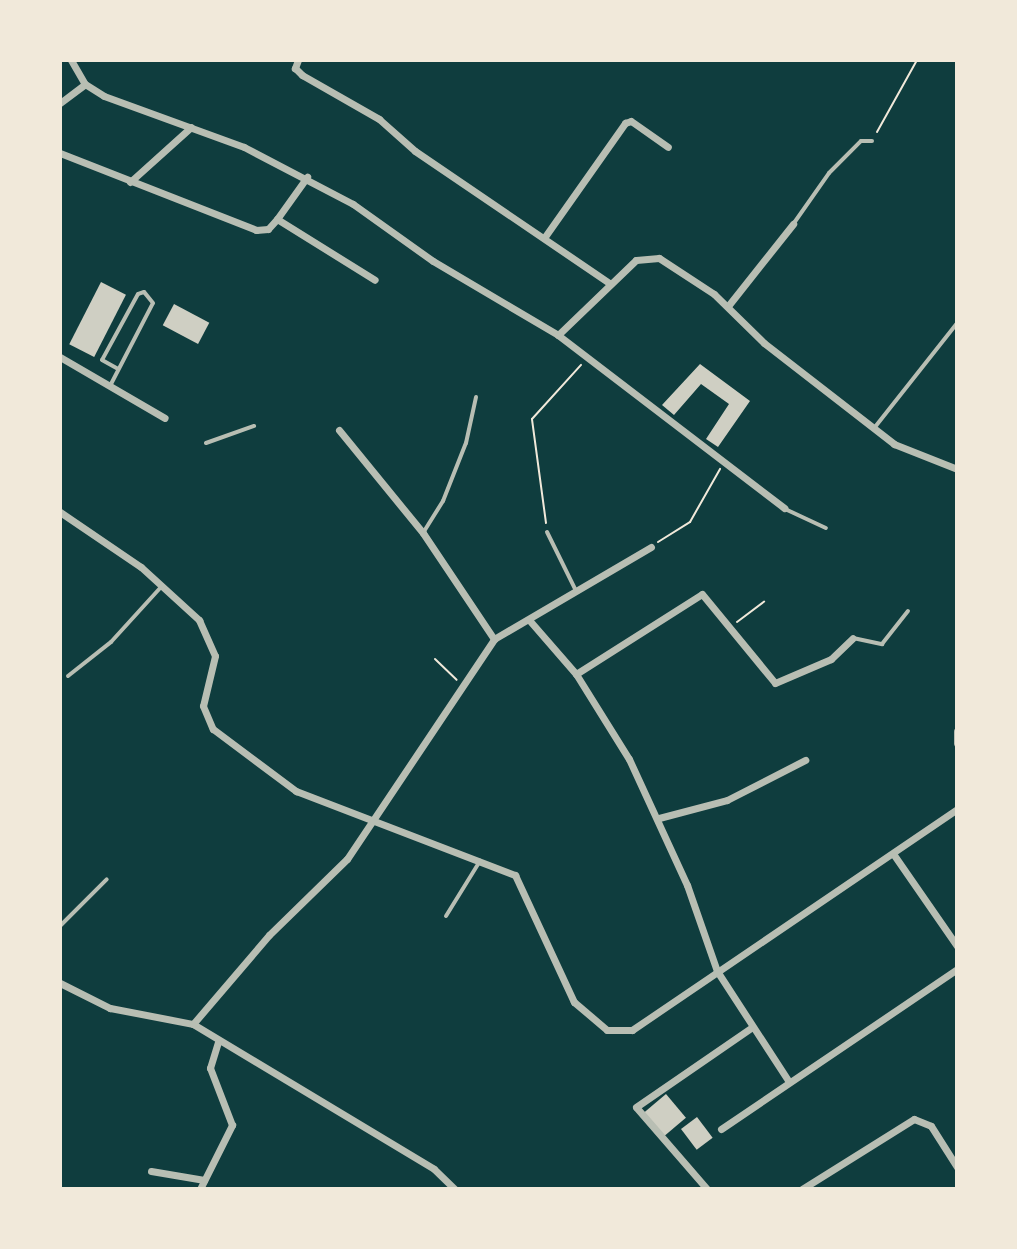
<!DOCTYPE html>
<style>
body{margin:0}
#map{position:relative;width:1017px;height:1249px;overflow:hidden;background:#0f3d3e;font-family:Lora,serif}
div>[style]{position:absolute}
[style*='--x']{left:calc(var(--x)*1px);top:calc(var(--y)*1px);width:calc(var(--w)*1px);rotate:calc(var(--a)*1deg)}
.building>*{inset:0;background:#cfcfc3;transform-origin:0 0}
.path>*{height:2px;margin:-1px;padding:0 1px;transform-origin:1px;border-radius:1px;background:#f1e9da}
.service>*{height:4px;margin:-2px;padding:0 2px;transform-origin:2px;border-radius:2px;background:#b8beb3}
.minor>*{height:7px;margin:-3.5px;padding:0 3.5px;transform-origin:3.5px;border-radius:3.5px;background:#b8beb3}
span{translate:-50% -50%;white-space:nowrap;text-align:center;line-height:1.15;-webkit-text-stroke:6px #f1e9da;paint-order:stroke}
.frame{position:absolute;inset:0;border:62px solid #f1e9da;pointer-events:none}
</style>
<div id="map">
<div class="building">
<div style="left:101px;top:282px;width:28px;height:70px;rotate:27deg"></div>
<div style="left:174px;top:304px;width:40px;height:24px;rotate:28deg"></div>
<div style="clip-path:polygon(700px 364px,750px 401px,718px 447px,706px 439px,729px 404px,701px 384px,674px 415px,662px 405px)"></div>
<div style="left:666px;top:1094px;width:31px;height:29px;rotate:50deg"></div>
<div style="left:697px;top:1117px;width:26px;height:20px;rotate:53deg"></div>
</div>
<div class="path">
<div style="--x:877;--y:132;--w:82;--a:-60.9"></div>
<div style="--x:546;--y:523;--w:105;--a:-97.7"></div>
<div style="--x:532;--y:419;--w:73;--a:-47.8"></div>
<div style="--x:658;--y:542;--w:38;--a:-32"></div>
<div style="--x:690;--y:522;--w:61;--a:-60.5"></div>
<div style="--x:737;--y:622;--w:34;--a:-37"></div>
<div style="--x:435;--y:659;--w:30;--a:44"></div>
</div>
<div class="service">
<div style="--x:794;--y:223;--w:61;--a:-55"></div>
<div style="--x:829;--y:173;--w:45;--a:-45"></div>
<div style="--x:861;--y:141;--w:11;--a:0"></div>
<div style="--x:110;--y:386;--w:93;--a:-62.6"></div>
<div style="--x:153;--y:303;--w:14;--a:-129"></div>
<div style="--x:144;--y:292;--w:6;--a:162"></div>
<div style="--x:138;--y:294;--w:75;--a:118.6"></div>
<div style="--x:102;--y:360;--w:18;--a:29"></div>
<div style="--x:875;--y:427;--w:132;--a:-51.7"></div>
<div style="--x:206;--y:443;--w:51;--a:-19.5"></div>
<div style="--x:785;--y:509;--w:45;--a:24.9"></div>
<div style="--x:547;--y:532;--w:66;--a:63.8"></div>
<div style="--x:423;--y:533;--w:38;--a:-58"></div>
<div style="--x:443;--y:501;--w:62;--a:-68.4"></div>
<div style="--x:466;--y:443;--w:47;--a:-77.7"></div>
<div style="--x:853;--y:638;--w:30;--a:12"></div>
<div style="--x:882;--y:644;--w:42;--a:-51.8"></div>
<div style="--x:68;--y:676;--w:55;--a:-38.3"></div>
<div style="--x:111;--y:642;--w:74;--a:-47.7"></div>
<div style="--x:446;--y:916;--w:65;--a:-58.3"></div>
<div style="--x:60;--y:926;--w:66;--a:-45"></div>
</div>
<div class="minor">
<div style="--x:71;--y:60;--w:28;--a:60"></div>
<div style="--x:85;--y:84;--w:22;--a:32"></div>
<div style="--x:104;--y:96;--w:149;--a:20"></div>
<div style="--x:244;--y:147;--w:123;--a:27.6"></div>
<div style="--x:353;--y:204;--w:98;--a:35.5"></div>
<div style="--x:433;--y:261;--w:145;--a:30.6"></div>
<div style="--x:558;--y:335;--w:285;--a:37.4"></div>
<div style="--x:298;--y:60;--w:9;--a:111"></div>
<div style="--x:295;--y:68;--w:10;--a:45"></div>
<div style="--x:302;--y:75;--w:89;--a:29.7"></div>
<div style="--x:379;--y:119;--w:48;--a:41.6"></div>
<div style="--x:415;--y:151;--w:235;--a:34.2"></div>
<div style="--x:60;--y:103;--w:31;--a:-37"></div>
<div style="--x:60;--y:153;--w:211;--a:21.4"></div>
<div style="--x:256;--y:230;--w:12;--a:-5"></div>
<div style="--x:268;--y:229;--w:13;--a:-48"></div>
<div style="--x:277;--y:219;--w:115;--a:31.9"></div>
<div style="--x:130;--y:182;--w:82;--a:-42"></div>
<div style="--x:277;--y:219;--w:52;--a:-54.5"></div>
<div style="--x:544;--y:238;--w:141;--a:-54.8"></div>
<div style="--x:625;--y:123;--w:6;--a:-18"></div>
<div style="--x:631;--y:121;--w:45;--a:35.1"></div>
<div style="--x:728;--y:306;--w:105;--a:-51.6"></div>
<div style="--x:558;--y:335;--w:108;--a:-43.9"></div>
<div style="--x:636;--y:260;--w:23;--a:-5"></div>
<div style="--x:659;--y:258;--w:66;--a:33.2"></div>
<div style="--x:714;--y:294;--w:70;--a:44.4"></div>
<div style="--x:764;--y:343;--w:165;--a:37.8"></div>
<div style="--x:894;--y:444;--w:68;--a:21.6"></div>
<div style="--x:60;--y:357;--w:121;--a:30.2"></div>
<div style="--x:339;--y:430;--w:133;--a:50.8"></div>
<div style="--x:423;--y:533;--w:128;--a:56.2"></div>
<div style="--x:60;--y:512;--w:98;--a:34.2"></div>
<div style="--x:141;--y:567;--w:79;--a:42.4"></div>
<div style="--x:199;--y:620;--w:39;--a:66"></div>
<div style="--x:215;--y:656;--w:51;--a:103.5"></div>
<div style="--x:203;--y:706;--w:25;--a:67"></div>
<div style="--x:213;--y:729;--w:104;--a:36.8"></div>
<div style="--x:296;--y:791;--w:235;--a:21"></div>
<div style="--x:515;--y:875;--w:140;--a:65.1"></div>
<div style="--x:574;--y:1002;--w:43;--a:40.3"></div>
<div style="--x:607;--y:1030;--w:25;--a:0"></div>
<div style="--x:632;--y:1030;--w:393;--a:-34.2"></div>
<div style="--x:530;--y:621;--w:70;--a:49"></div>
<div style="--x:576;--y:674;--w:100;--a:58.1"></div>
<div style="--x:629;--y:759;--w:139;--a:65.3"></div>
<div style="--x:687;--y:885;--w:91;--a:70.8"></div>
<div style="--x:717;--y:971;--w:132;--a:57"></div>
<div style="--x:576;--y:674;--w:149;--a:-32.4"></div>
<div style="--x:702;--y:594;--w:115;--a:50.6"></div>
<div style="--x:775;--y:683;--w:61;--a:-23.2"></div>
<div style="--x:831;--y:659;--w:30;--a:-44"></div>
<div style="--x:957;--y:731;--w:12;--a:90"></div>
<div style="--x:659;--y:818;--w:70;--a:-14.8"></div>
<div style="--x:727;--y:800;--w:88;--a:-27.1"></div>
<div style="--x:894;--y:855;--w:111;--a:55.3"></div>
<div style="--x:60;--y:983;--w:56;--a:26.6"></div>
<div style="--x:110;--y:1008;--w:85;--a:10.9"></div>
<div style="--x:193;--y:1024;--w:281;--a:31"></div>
<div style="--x:434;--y:1169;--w:29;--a:44"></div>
<div style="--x:193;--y:1024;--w:117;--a:-49.5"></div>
<div style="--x:269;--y:935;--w:109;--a:-44.3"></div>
<div style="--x:347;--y:859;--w:265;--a:-56.2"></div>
<div style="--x:494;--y:639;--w:182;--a:-30.4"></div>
<div style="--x:721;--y:1129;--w:285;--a:-34.1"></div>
<div style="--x:151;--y:1171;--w:54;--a:9.6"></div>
<div style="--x:200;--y:1189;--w:72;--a:-63.4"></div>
<div style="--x:232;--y:1125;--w:61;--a:-111.1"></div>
<div style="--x:210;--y:1068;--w:27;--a:-73"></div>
<div style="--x:707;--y:1189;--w:108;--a:-130.9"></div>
<div style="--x:636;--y:1107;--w:140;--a:-34.5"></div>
<div style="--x:802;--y:1189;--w:132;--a:-32"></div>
<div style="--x:914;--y:1119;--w:18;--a:22"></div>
<div style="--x:931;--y:1126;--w:49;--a:57.6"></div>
</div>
<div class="frame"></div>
</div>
